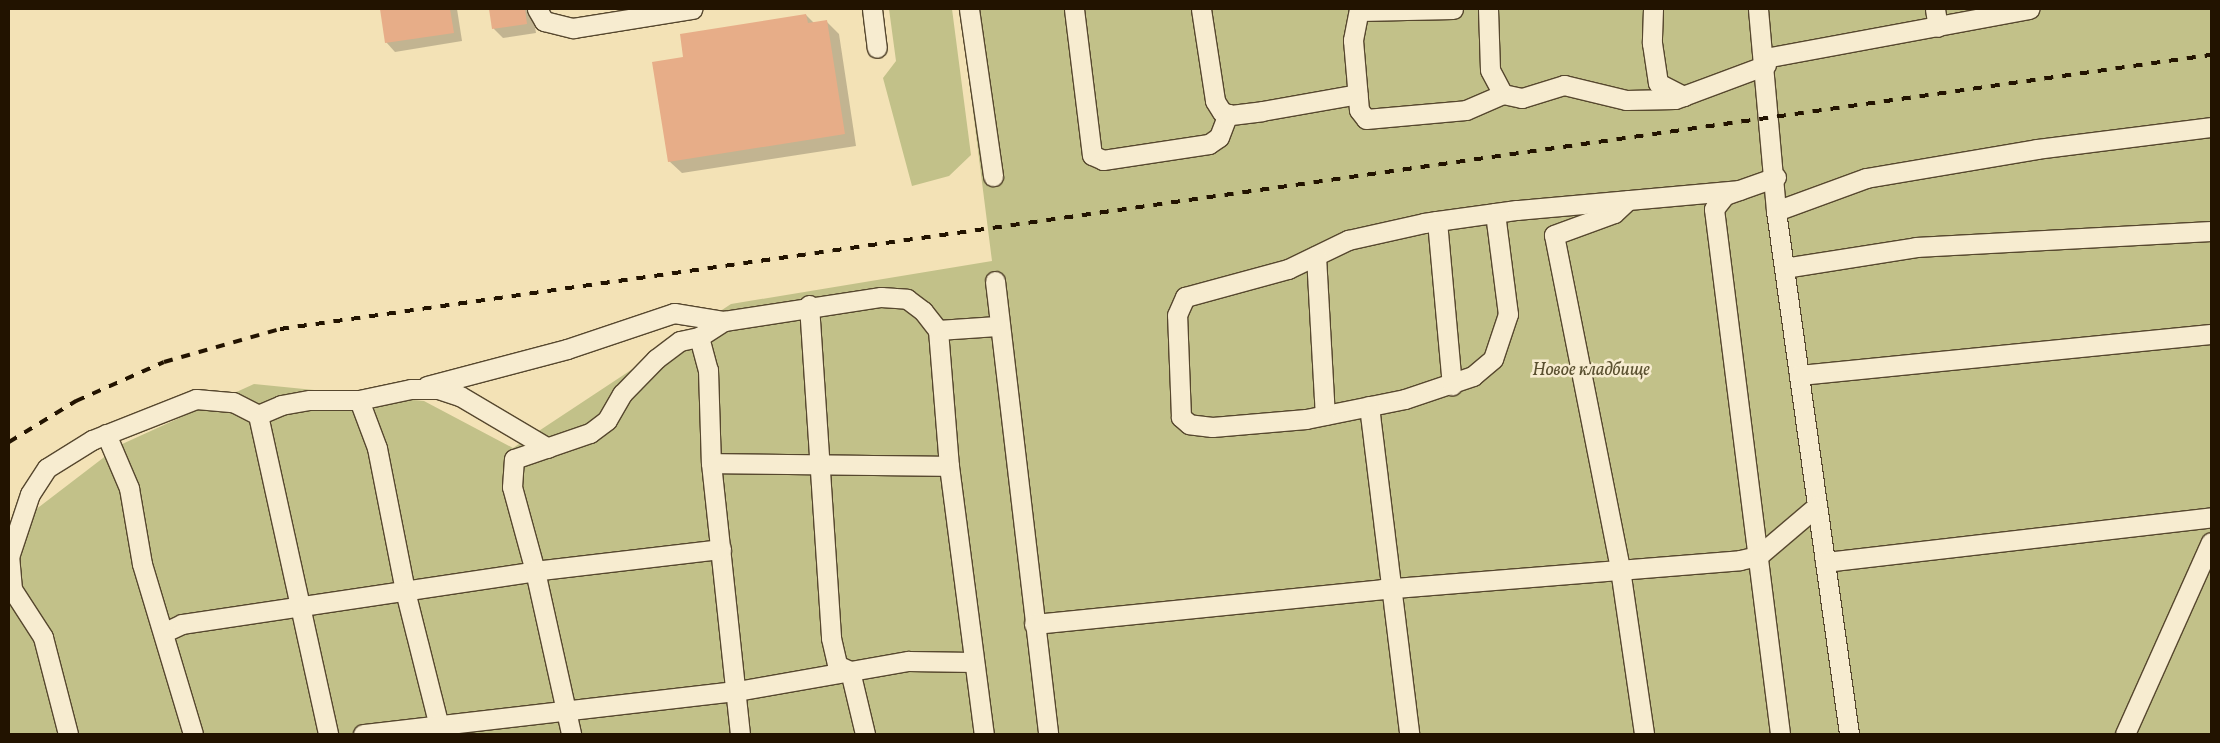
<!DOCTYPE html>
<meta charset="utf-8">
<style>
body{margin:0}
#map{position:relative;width:2220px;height:743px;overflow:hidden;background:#f3e2b6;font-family:Vollkorn,serif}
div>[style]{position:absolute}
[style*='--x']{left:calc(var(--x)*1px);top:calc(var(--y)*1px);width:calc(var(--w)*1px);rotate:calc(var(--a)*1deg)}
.green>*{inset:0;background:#c2c189}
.shadow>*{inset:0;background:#0003}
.building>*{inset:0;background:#e7ad88}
.roads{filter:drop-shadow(1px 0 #56472e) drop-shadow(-1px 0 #56472e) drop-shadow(0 1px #56472e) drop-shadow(0 -1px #56472e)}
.minor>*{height:19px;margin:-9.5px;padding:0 9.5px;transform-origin:9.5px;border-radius:9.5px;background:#f7ecd0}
.rail>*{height:4px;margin-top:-2px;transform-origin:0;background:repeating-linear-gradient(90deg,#221300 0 9px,transparent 0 18px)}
span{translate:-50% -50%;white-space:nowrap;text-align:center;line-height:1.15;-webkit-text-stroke:5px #f7ecd0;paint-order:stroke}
.park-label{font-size:18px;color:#5a5030;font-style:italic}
.frame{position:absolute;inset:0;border:10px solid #221300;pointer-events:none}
</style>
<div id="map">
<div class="green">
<div style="clip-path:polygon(889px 9px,952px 9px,971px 155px,949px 176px,912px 186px,883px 78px,896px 61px)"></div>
<div style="clip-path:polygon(960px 9px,2211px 9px,2211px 734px,9px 734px,9px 530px,120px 445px,254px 384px,424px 401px,513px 448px,731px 304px,992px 261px)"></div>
</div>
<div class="shadow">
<div style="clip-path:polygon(381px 9px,457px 9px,462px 41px,395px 52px,386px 42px)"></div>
<div style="clip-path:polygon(491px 9px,532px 9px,536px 33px,503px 38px,494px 29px)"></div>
<div style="clip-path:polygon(806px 15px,814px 23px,826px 21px,839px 34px,856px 146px,682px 173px,669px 161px,685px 58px)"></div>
</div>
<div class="building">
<div style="clip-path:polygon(380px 9px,450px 9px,454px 33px,385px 43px)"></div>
<div style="clip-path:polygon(489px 9px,525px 9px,527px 24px,492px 29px)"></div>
<div style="clip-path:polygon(806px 14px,808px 23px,827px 20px,845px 134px,668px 162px,652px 62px,683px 57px,680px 34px)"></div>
</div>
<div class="roads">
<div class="minor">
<div style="--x:537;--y:9;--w:14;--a:60"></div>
<div style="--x:544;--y:21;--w:30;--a:14"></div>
<div style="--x:573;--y:28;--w:121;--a:-9.1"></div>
<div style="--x:872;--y:9;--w:39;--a:83"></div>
<div style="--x:969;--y:9;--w:169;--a:81.8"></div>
<div style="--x:1074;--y:9;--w:147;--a:83"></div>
<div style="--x:1092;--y:155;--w:12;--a:24"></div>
<div style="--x:1103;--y:160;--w:107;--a:-8.6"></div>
<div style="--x:1209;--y:144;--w:12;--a:-35"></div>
<div style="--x:1219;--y:137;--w:25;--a:-69"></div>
<div style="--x:1201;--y:9;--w:93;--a:81.3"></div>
<div style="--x:1215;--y:101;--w:13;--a:58"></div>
<div style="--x:1222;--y:112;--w:9;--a:18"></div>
<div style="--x:1231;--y:115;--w:31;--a:-7"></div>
<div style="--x:1262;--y:111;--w:97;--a:-10"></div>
<div style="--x:1359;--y:9;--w:32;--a:101"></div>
<div style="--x:1353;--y:40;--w:70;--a:85.1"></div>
<div style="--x:1359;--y:110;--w:11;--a:52"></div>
<div style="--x:1366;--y:119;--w:100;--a:-5.1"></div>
<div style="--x:1466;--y:110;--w:40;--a:-23.4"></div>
<div style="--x:1503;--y:94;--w:19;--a:12"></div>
<div style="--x:1522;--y:98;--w:44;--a:-17.2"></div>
<div style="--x:1564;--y:85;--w:64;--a:13.6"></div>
<div style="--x:1626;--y:100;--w:49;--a:-1.2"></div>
<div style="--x:1675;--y:99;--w:97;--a:-20.5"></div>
<div style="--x:1488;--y:9;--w:61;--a:88.1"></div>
<div style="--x:1490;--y:70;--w:27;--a:62"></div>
<div style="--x:1653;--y:9;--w:34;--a:92"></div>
<div style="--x:1652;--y:43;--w:40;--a:81.5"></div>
<div style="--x:1658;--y:83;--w:29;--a:27"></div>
<div style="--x:1758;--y:9;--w:203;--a:84.9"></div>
<div style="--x:1776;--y:211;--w:528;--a:82.05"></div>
<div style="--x:1935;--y:9;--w:18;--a:81"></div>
<div style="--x:1360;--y:11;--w:93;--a:-1.2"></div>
<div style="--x:1765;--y:58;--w:269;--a:-10.5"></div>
<div style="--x:1776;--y:177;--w:54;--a:160.6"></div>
<div style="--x:1725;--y:195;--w:18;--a:128"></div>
<div style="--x:1714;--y:209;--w:529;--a:82.83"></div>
<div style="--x:1628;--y:200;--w:19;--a:137"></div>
<div style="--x:1614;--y:213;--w:64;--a:159.9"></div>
<div style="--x:1554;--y:235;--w:340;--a:78.8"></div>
<div style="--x:1620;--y:569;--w:167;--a:81.7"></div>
<div style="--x:1776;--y:211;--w:96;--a:-20.1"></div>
<div style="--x:1866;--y:178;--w:173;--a:-9.6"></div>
<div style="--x:2037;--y:149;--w:175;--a:-7.2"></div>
<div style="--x:1495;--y:213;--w:102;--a:82.7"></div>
<div style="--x:1508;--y:314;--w:47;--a:108.4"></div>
<div style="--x:1493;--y:359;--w:26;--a:140"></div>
<div style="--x:1473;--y:376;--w:72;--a:161.3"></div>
<div style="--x:1405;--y:399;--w:101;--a:168.6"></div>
<div style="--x:1306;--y:419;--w:94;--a:175.1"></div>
<div style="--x:1212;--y:427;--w:23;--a:-173"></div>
<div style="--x:1189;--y:424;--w:11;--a:-139"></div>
<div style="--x:1181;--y:417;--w:102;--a:-92.2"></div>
<div style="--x:1177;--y:315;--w:20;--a:-66"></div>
<div style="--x:1185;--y:297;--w:107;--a:-15.2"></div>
<div style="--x:1288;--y:269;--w:67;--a:-25.8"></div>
<div style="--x:1348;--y:240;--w:78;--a:-12.6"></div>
<div style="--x:1424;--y:223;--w:13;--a:-9"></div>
<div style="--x:1437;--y:221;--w:59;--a:-7.9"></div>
<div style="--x:1495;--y:213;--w:22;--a:-8"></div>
<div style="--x:1517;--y:210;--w:223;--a:-5.1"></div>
<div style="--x:1437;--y:221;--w:165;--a:84.8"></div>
<div style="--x:1316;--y:256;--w:159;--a:86.8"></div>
<div style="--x:1784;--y:268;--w:134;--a:-9"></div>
<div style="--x:1916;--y:247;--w:295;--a:-3.1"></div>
<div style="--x:995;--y:281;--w:456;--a:83.3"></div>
<div style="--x:809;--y:305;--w:334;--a:86.2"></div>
<div style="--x:831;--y:638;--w:28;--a:77"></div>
<div style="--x:837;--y:665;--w:14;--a:25"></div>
<div style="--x:850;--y:671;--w:65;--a:76.6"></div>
<div style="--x:938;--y:330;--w:136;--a:85.4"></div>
<div style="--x:949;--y:466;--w:270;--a:82.6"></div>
<div style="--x:699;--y:337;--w:34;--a:75"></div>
<div style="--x:708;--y:370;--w:93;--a:88.2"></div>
<div style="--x:711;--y:463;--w:273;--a:83.9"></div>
<div style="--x:1799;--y:375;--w:414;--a:-5.7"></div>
<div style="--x:427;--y:386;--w:145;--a:-14.8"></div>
<div style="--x:567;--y:349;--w:113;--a:-18.6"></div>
<div style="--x:674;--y:313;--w:51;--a:9.1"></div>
<div style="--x:359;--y:400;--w:51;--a:69.4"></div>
<div style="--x:377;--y:448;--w:146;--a:78.9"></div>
<div style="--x:405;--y:591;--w:147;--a:75.9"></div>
<div style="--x:1369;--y:406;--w:330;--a:83"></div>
<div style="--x:258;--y:415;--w:327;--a:77.6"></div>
<div style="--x:106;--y:434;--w:59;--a:66.9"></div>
<div style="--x:129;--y:488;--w:77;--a:80.3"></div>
<div style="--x:142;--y:564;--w:177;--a:73.3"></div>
<div style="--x:711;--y:463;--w:238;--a:0.7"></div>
<div style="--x:721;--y:549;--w:187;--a:173.3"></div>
<div style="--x:535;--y:571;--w:87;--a:-105.3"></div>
<div style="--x:512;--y:487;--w:28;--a:-86"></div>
<div style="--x:514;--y:459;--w:80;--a:-18.9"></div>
<div style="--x:590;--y:433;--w:21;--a:-37"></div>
<div style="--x:607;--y:420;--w:30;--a:-60"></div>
<div style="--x:622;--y:394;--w:49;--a:-45.8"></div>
<div style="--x:656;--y:359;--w:30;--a:-37"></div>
<div style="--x:680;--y:341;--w:19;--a:-12"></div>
<div style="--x:699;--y:337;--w:30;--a:-33"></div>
<div style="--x:724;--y:321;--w:159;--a:-8.7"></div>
<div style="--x:881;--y:297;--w:26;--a:4"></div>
<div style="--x:907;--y:299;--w:20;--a:37"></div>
<div style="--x:923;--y:311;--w:24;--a:52"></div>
<div style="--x:938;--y:330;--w:59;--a:-3.9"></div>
<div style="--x:1825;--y:562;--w:389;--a:-6.6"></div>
<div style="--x:1034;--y:624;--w:350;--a:-5.7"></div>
<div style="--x:1382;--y:589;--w:359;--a:-4.6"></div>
<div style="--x:1740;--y:560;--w:18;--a:-13"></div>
<div style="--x:1758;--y:556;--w:77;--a:-40.3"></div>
<div style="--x:165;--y:632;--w:19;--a:-25"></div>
<div style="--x:182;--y:624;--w:357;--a:-8.5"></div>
<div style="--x:535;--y:571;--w:167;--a:77.5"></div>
<div style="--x:68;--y:734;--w:100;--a:-104.5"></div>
<div style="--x:43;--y:637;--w:57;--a:-122.9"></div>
<div style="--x:12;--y:589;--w:32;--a:-95"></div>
<div style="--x:9;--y:557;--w:66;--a:-71.6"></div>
<div style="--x:30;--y:494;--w:31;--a:-57"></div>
<div style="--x:47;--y:468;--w:53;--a:-31.9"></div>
<div style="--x:92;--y:440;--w:112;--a:-21.5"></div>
<div style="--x:196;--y:399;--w:37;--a:5"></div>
<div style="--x:233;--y:402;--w:28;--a:27"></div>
<div style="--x:258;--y:415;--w:25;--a:-23"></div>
<div style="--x:281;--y:405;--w:29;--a:-10"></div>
<div style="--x:310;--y:400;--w:49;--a:0"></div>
<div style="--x:359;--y:400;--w:53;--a:-11.9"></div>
<div style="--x:411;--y:389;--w:27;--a:0"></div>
<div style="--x:438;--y:389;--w:23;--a:18"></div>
<div style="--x:460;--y:396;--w:102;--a:30.6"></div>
<div style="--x:363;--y:734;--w:376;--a:-6.6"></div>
<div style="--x:737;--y:691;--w:174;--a:-10"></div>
<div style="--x:908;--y:661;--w:66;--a:0.9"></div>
<div style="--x:2125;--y:734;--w:210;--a:-65.9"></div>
</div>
</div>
<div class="rail">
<div style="--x:9;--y:442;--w:79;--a:-31.5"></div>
<div style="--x:76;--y:401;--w:96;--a:-23.9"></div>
<div style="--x:164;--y:362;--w:121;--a:-15.9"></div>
<div style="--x:280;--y:329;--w:1950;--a:-8.08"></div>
</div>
<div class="park-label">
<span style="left:1591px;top:371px">Новое кладбище</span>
</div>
<div class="frame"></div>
</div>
